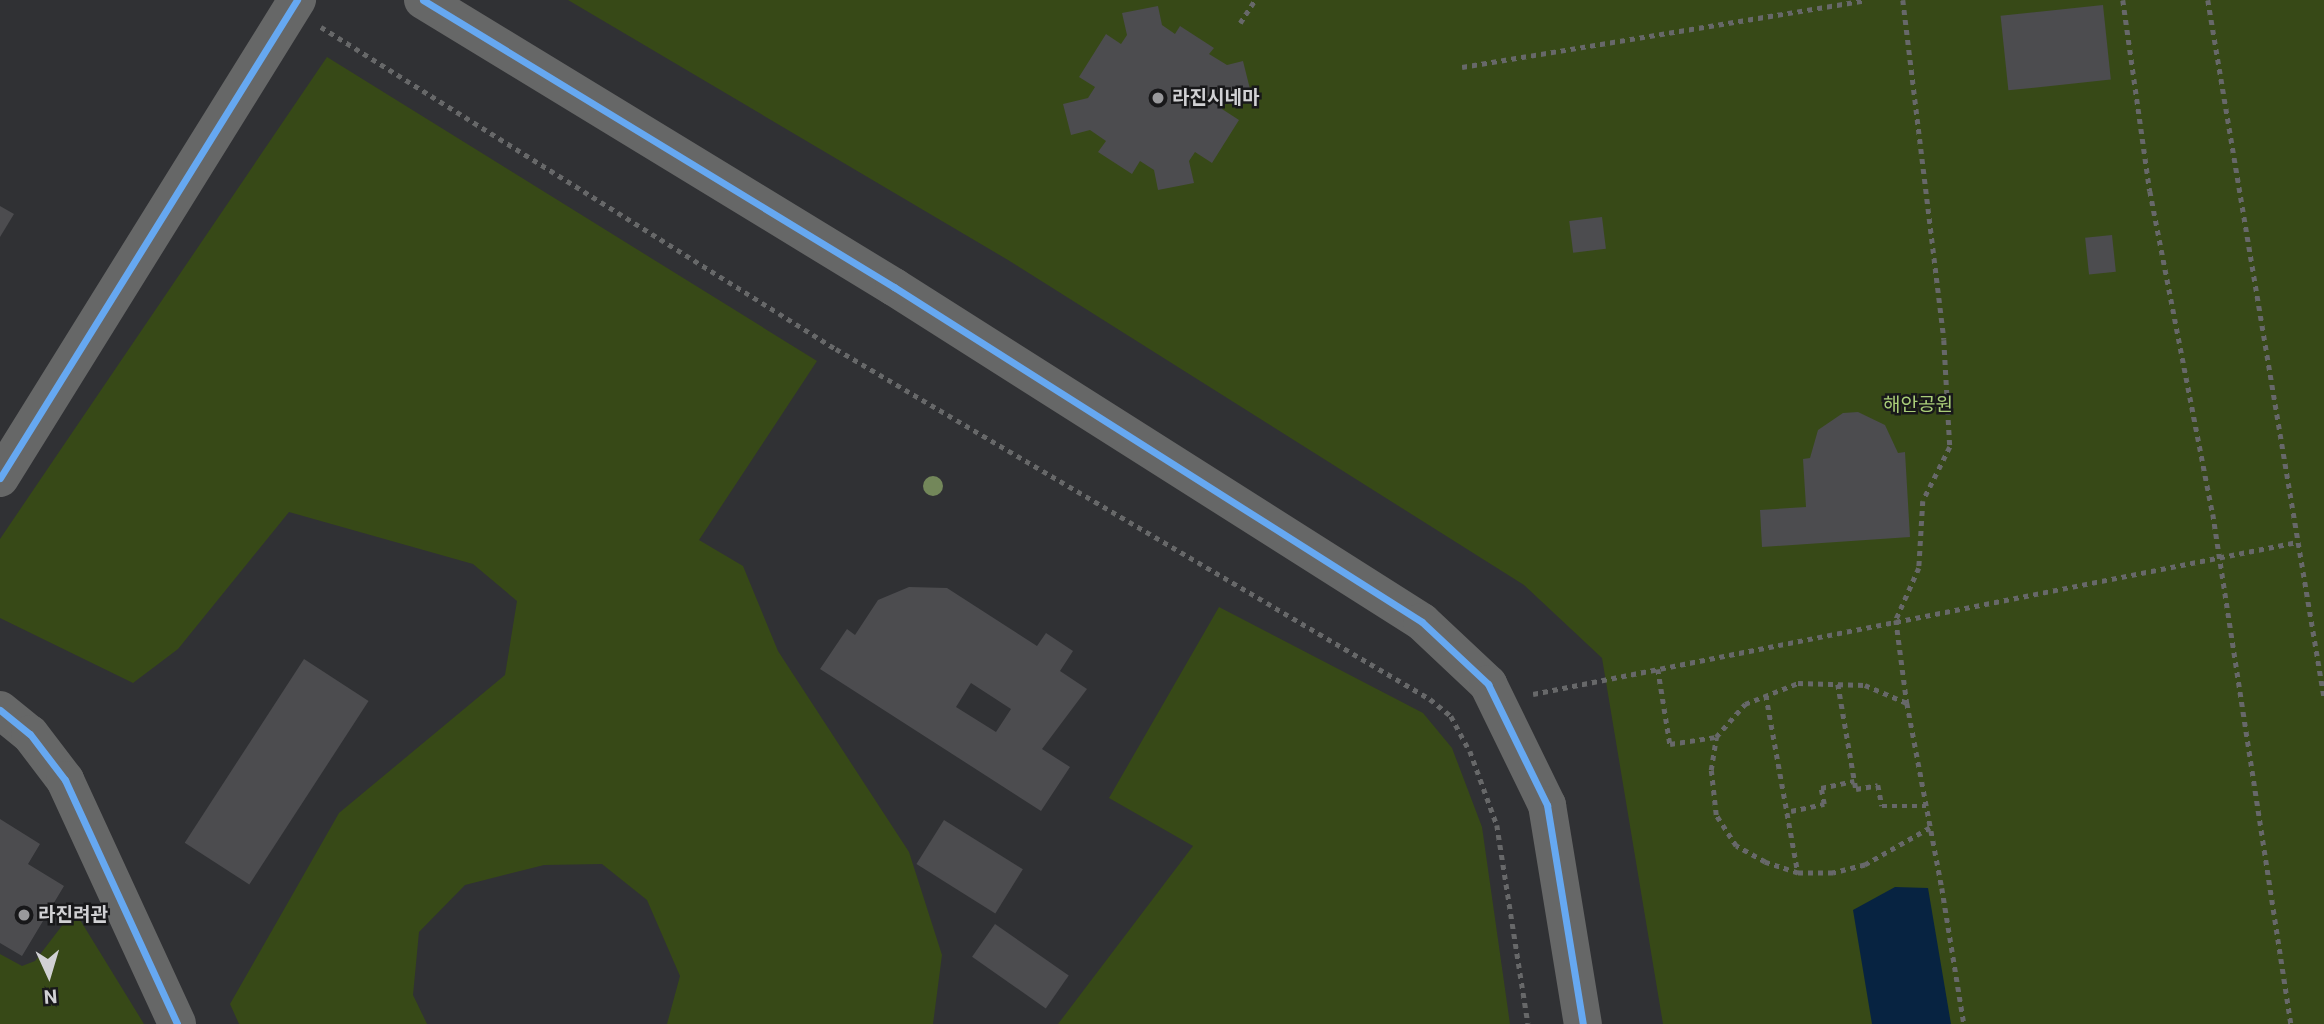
<!DOCTYPE html>
<meta charset="utf-8">
<style>
body{margin:0}
#map{position:relative;width:2324px;height:1024px;overflow:hidden;background:#303134;font-family:Roboto,"Noto Sans KR",sans-serif}
div>[style]{position:absolute}
[style*='--x']{left:calc(var(--x)*1px);top:calc(var(--y)*1px);width:calc(var(--w)*1px);rotate:calc(var(--a)*1deg)}
.green>*{inset:0;background:#374917}
.water>*{inset:0;background:#072341}
.building>*{inset:0;background:#4c4c4f;transform-origin:0 0}
.path>*{height:4.5px;margin-top:-2.25px;transform-origin:0;background:repeating-linear-gradient(90deg,#676869 0 5px,transparent 0 10px)}
.minor>*{height:38px;margin:-19px;padding:0 19px;transform-origin:19px;border-radius:19px;background:#666767}
.cycleway>*{height:7px;margin:-3.5px;padding:0 3.5px;transform-origin:3.5px;border-radius:3.5px;background:#66a8f1}
.trees>*{width:20px;height:20px;margin:-10px;border-radius:50%;background:#73875a}
.dots>*{width:19px;height:19px;translate:-50% -50%;box-sizing:border-box;border:4px solid #18181a;border-radius:50%}
span{translate:-50% -50%;white-space:nowrap;text-align:center;line-height:1.15;-webkit-text-stroke:5px #18181a;paint-order:stroke}
.poi-label{font-size:19px;color:#d1d1d4;font-weight:700}
.left{translate:0 -50%;text-align:left}
.park-label{font-size:19px;color:#aace79}
.north{position:absolute;left:14px;top:940px;width:70px;height:70px;-webkit-text-stroke:5px #18181a;paint-order:stroke;rotate:176deg;font-size:19px;font-weight:700;line-height:28px;text-align:center;color:#d1d1d4}
.north::after{content:'';display:block;margin:auto;width:24px;height:32px;background:#d1d1d4;clip-path:polygon(50% 0,100% 100%,50% 72%,0 100%)}
</style>
<div id="map">
<div class="green">
<div style="clip-path:polygon(568px 0,2324px 0,2324px 1024px,1663px 1024px,1602px 658px,1524px 585px,1008px 260px)"></div>
<div style="clip-path:polygon(327px 57px,817px 361px,699px 540px,743px 566px,778px 651px,909px 852px,942px 955px,933px 1024px,667px 1024px,680px 976px,647px 900px,602px 864px,544px 865px,465px 885px,419px 932px,413px 995px,427px 1024px,239px 1024px,230px 1004px,339px 813px,505px 675px,517px 601px,473px 564px,289px 512px,178px 649px,133px 683px,0 618px,0 539px)"></div>
<div style="clip-path:polygon(1219px 607px,1423px 713px,1452px 748px,1482px 827px,1510px 1024px,1058px 1024px,1193px 846px,1109px 798px)"></div>
<div style="clip-path:polygon(74px 910px,144px 1024px,0 1024px,0 954px,22px 966px,35px 961px)"></div>
</div>
<div class="water">
<div style="clip-path:polygon(1895px 887px,1928px 888px,1951px 1024px,1872px 1024px,1853px 910px)"></div>
</div>
<div class="building">
<div style="left:2103px;top:5px;width:75px;height:103px;rotate:84deg"></div>
<div style="clip-path:polygon(1158px 6px,1162px 25px,1175px 34px,1180px 26px,1214px 48px,1209px 54px,1227px 65px,1243px 61px,1251px 93px,1228px 98px,1222px 109px,1239px 120px,1212px 163px,1195px 152px,1189px 161px,1194px 183px,1158px 190px,1154px 170px,1140px 161px,1132px 174px,1098px 152px,1106px 141px,1090px 130px,1071px 135px,1063px 104px,1088px 98px,1095px 87px,1079px 77px,1106px 34px,1121px 44px,1127px 35px,1122px 13px)"></div>
<div style="clip-path:polygon(0 206px,14px 214px,0 237px)"></div>
<div style="left:1602px;top:217px;width:32px;height:33px;rotate:83deg"></div>
<div style="left:2112px;top:235px;width:37px;height:27px;rotate:84deg"></div>
<div style="clip-path:polygon(1858px 412px,1885px 425px,1898px 453px,1905px 452px,1910px 537px,1762px 547px,1760px 510px,1806px 507px,1803px 459px,1810px 458px,1818px 430px,1843px 413px)"></div>
<div style="clip-path:polygon(evenodd,909px 587px,947px 588px,1037px 646px,1046px 633px,1073px 651px,1060px 671px,1087px 689px,1042px 749px,1070px 767px,1041px 811px,820px 669px,847px 629px,855px 635px,878px 600px,909px 587px,971px 683px,1011px 709px,996px 732px,956px 707px,971px 683px)"></div>
<div style="left:304px;top:659px;width:77px;height:219px;rotate:33deg"></div>
<div style="clip-path:polygon(0 819px,40px 844px,28px 864px,64px 886px,22px 956px,0 943px)"></div>
<div style="left:944px;top:820px;width:93px;height:52px;rotate:32deg"></div>
<div style="left:995px;top:924px;width:90px;height:40px;rotate:35deg"></div>
</div>
<div class="path">
<div style="--x:1903;--y:0;--w:342;--a:83.1"></div>
<div style="--x:1944;--y:340;--w:107;--a:86.8"></div>
<div style="--x:1950;--y:447;--w:60;--a:116.6"></div>
<div style="--x:1923;--y:501;--w:67;--a:93.4"></div>
<div style="--x:1919;--y:568;--w:57;--a:113.9"></div>
<div style="--x:1896;--y:620;--w:84;--a:82.5"></div>
<div style="--x:2123;--y:0;--w:193;--a:82"></div>
<div style="--x:2150;--y:191;--w:329;--a:79"></div>
<div style="--x:2213;--y:514;--w:516;--a:81.3"></div>
<div style="--x:2208;--y:0;--w:706;--a:80.54"></div>
<div style="--x:1240;--y:23;--w:27;--a:-57"></div>
<div style="--x:321;--y:27;--w:607;--a:32.02"></div>
<div style="--x:836;--y:349;--w:689;--a:30.51"></div>
<div style="--x:1430;--y:699;--w:27;--a:39"></div>
<div style="--x:1451;--y:716;--w:40;--a:62"></div>
<div style="--x:1470;--y:751;--w:79;--a:70"></div>
<div style="--x:1497;--y:825;--w:201;--a:81.1"></div>
<div style="--x:1462;--y:67;--w:409;--a:-9.4"></div>
<div style="--x:1658;--y:669;--w:76;--a:80.9"></div>
<div style="--x:1670;--y:744;--w:47;--a:-8.7"></div>
<div style="--x:1838;--y:684;--w:107;--a:80.3"></div>
<div style="--x:1856;--y:789;--w:22;--a:-10"></div>
<div style="--x:1878;--y:785;--w:21;--a:79"></div>
<div style="--x:1882;--y:806;--w:44;--a:0"></div>
<div style="--x:1533;--y:694;--w:779;--a:-11.25"></div>
<div style="--x:1766;--y:695;--w:181;--a:79.8"></div>
<div style="--x:1791;--y:811;--w:34;--a:-12"></div>
<div style="--x:1824;--y:804;--w:16;--a:-101"></div>
<div style="--x:1821;--y:788;--w:34;--a:-12"></div>
<div style="--x:1930;--y:828;--w:75;--a:150.4"></div>
<div style="--x:1865;--y:865;--w:33;--a:166"></div>
<div style="--x:1833;--y:873;--w:35;--a:180"></div>
<div style="--x:1798;--y:873;--w:35;--a:-162"></div>
<div style="--x:1765;--y:862;--w:33;--a:-151"></div>
<div style="--x:1736;--y:846;--w:37;--a:-123"></div>
<div style="--x:1716;--y:815;--w:45;--a:-96.3"></div>
<div style="--x:1711;--y:770;--w:33;--a:-81"></div>
<div style="--x:1716;--y:737;--w:44;--a:-48.7"></div>
<div style="--x:1745;--y:704;--w:57;--a:-21.6"></div>
<div style="--x:1798;--y:683;--w:67;--a:1.7"></div>
<div style="--x:1865;--y:685;--w:46;--a:23.2"></div>
<div style="--x:1907;--y:703;--w:188;--a:79.3"></div>
<div style="--x:1942;--y:888;--w:138;--a:80.8"></div>
</div>
<div class="minor">
<div style="--x:423;--y:0;--w:552;--a:31.36"></div>
<div style="--x:894;--y:287;--w:625;--a:32.39"></div>
<div style="--x:1422;--y:622;--w:91;--a:43.2"></div>
<div style="--x:1488;--y:684;--w:135;--a:64"></div>
<div style="--x:1547;--y:805;--w:222;--a:80.7"></div>
<div style="--x:0;--y:478;--w:563;--a:-58.15"></div>
<div style="--x:0;--y:710;--w:38;--a:39"></div>
<div style="--x:30;--y:734;--w:58;--a:52.7"></div>
<div style="--x:65;--y:780;--w:268;--a:65.3"></div>
</div>
<div class="cycleway">
<div style="--x:423;--y:0;--w:552;--a:31.36"></div>
<div style="--x:894;--y:287;--w:625;--a:32.39"></div>
<div style="--x:1422;--y:622;--w:91;--a:43.2"></div>
<div style="--x:1488;--y:684;--w:135;--a:64"></div>
<div style="--x:1547;--y:805;--w:222;--a:80.7"></div>
<div style="--x:0;--y:478;--w:563;--a:-58.15"></div>
<div style="--x:0;--y:710;--w:38;--a:39"></div>
<div style="--x:30;--y:734;--w:58;--a:52.7"></div>
<div style="--x:65;--y:780;--w:268;--a:65.3"></div>
</div>
<div class="trees">
<div style="left:933px;top:486px"></div>
</div>
<div class="dots">
<div style="left:1158px;top:98px;background:#99999c"></div>
<div style="left:24px;top:915px;background:#99999c"></div>
</div>
<div class="poi-label">
<span class="left" style="left:1172px;top:98px">라진시네마</span>
<span class="left" style="left:38px;top:915px">라진려관</span>
</div>
<div class="park-label">
<span style="left:1918px;top:405px">해안공원</span>
</div>
<div class="north">N</div>
</div>
